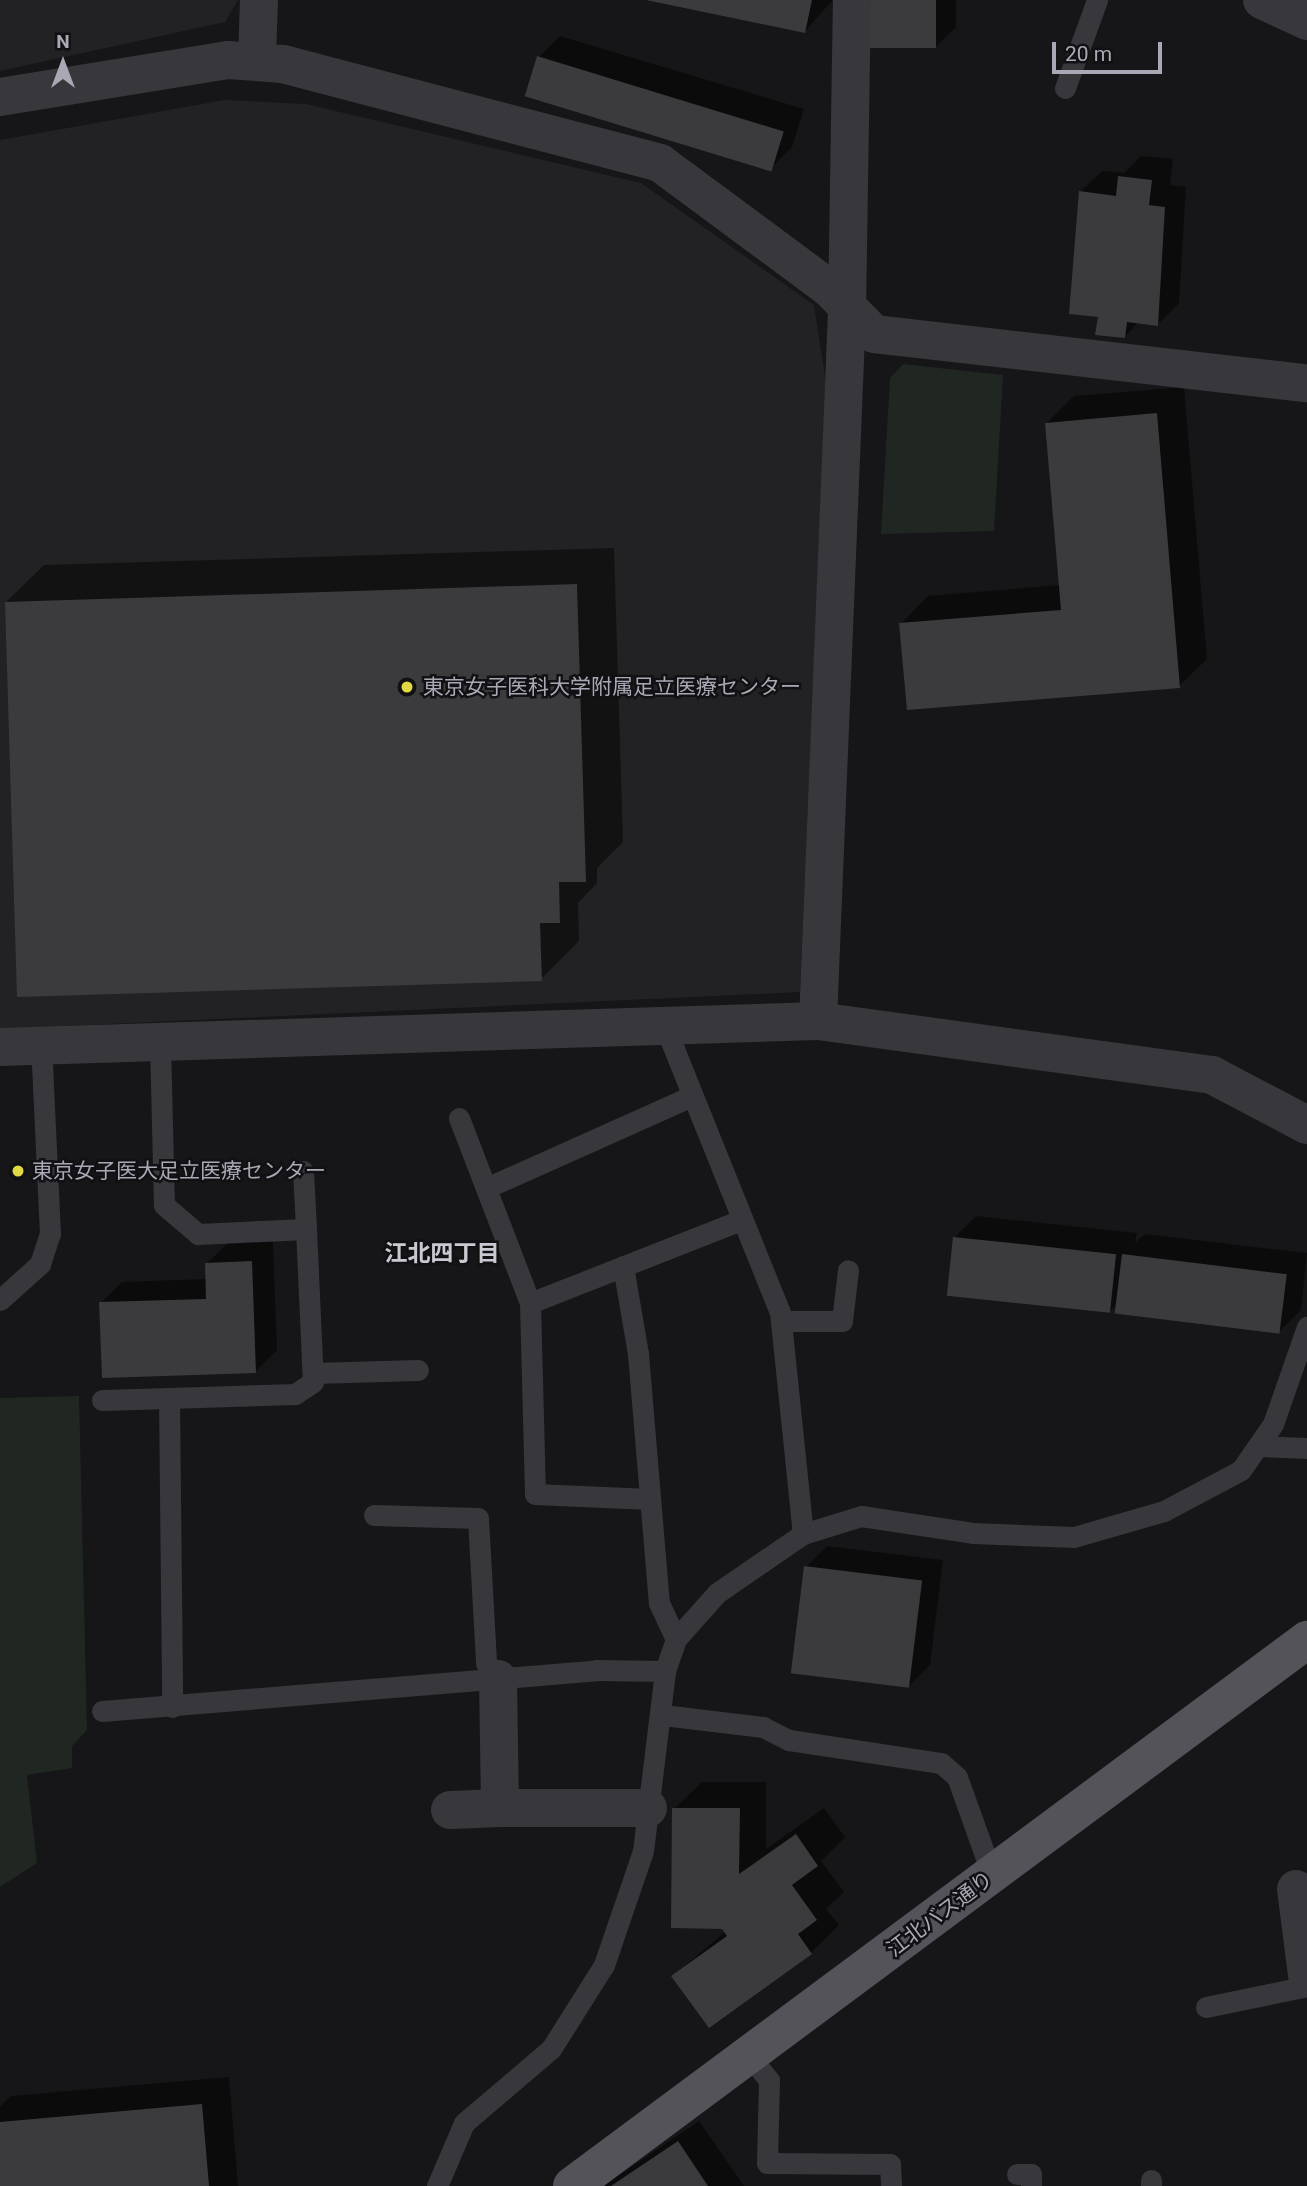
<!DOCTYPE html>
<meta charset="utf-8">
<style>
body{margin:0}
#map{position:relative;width:1307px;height:2186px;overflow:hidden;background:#161517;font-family:Roboto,"Noto Sans JP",sans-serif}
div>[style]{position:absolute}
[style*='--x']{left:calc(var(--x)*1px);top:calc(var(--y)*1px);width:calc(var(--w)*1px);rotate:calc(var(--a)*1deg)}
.built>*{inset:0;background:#222224}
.green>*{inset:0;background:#202722}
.shadow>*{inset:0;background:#0007}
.building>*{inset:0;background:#3b3b3e;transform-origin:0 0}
.service>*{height:21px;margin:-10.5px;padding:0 10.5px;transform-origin:10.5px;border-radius:10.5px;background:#37373c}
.minor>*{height:38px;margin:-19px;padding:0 19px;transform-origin:19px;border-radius:19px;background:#37373c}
.primary>*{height:38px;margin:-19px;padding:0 19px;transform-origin:19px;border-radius:19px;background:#54535a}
.dots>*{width:19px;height:19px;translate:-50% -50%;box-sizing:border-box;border:4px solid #111012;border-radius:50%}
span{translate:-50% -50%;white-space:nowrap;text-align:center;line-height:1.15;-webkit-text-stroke:5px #111012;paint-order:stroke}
.poi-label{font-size:21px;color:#a9a9b6}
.left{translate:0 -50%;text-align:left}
.street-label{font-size:21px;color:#a9a9b6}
.neighbourhood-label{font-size:23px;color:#c9c9d2;font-weight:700}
.north{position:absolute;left:28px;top:28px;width:70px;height:70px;-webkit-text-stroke:5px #111012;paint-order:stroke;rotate:0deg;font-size:19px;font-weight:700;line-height:28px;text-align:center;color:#a9a9b6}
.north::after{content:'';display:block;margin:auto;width:24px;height:32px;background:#a9a9b6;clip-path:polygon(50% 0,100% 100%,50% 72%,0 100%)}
.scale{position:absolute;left:1052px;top:42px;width:110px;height:32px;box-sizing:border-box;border:4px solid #a9a9b6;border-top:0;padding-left:9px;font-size:21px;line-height:24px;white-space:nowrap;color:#a9a9b6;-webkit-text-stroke:5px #111012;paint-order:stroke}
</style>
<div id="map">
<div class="built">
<div style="clip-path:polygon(0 0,238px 0,225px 22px,0 71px)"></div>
<div style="clip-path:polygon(225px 100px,306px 104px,641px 183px,814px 305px,826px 383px,800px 992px,0 1029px,0 140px)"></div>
</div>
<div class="green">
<div style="clip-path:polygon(903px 364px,1003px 375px,994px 531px,881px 534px,890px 378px)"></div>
<div style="clip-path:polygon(79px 1396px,87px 1730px,72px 1746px,72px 1768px,27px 1775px,37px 1863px,0 1887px,0 1398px)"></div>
</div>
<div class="shadow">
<div style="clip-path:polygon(648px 0,833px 0,805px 31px)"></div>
<div style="clip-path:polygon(872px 0,956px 0,956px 27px,935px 48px)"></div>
<div style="clip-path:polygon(560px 36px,804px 109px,792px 147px,771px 168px,539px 57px)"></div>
<div style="clip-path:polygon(1141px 156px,1173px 159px,1170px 185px,1186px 187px,1179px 303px,1158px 324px,1139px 322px,1125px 336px,1100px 315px,1080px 192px,1102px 171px,1124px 173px)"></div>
<div style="clip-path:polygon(1184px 387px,1207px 659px,1179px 686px,901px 624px,928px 596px,1060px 585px,1047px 423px,1074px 396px)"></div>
<div style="clip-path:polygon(614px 548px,623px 842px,597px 868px,597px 883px,578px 903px,579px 941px,541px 979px,6px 602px,44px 565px)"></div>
<div style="clip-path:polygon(976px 1216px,1137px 1233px,1135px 1243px,1145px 1234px,1307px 1253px,1301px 1310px,1280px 1331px,1118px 1303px,1109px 1312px,955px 1237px)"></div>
<div style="clip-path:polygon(273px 1241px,277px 1350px,256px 1371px,101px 1303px,122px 1282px,207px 1279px,206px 1264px,228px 1243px)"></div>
<div style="clip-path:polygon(827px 1546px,943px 1560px,930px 1665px,909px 1686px,806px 1567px)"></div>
<div style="clip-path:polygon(702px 1782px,766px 1782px,766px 1849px,824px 1808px,845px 1837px,821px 1861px,844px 1892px,826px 1909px,839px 1925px,811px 1953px,709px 2026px,673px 1976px,726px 1931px,674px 1809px)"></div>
<div style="clip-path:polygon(229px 2077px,238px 2186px,0 2186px,0 2107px,11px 2096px)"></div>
<div style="clip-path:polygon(699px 2121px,744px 2186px,603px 2186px)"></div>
</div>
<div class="building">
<div style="clip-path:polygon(646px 0,812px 0,805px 33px)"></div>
<div style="left:870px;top:0;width:66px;height:48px"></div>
<div style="left:537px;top:56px;width:258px;height:42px;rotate:17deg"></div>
<div style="clip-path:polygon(1118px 176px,1152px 180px,1149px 205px,1165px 207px,1158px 326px,1127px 322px,1125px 338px,1095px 335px,1098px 317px,1069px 314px,1079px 191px,1116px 196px)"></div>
<div style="clip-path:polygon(1157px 413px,1180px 688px,907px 710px,899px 623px,1061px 610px,1045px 423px)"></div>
<div style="clip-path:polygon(577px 584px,586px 882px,559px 882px,560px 923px,540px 923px,542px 981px,17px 997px,5px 602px)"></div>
<div style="left:953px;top:1237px;width:164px;height:59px;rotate:6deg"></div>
<div style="left:1122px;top:1254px;width:166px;height:60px;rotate:7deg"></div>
<div style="clip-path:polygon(252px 1261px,256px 1373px,102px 1378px,99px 1302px,206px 1299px,205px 1263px)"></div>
<div style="left:804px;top:1566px;width:119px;height:108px;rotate:7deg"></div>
<div style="clip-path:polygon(672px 1808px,740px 1808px,739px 1874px,796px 1834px,818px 1866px,792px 1885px,817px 1920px,798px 1934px,812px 1954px,709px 2028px,671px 1976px,727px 1936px,722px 1929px,671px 1928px)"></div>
<div style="clip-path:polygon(202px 2104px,209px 2186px,0 2186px,0 2122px)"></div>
<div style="clip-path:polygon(678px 2141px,708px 2186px,611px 2186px)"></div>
</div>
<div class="service">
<div style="--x:1065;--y:88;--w:94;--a:-70"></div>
<div style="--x:664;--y:1024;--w:310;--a:68.1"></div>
<div style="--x:780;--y:1312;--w:223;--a:84.1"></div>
<div style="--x:160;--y:1043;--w:162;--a:88.6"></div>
<div style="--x:164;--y:1205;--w:45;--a:40.5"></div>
<div style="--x:198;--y:1234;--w:108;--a:-2.7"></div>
<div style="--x:306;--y:1229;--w:153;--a:87.4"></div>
<div style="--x:313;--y:1382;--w:22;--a:146"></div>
<div style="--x:295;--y:1394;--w:126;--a:178.2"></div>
<div style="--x:169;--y:1398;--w:309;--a:89.4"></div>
<div style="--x:459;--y:1118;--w:198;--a:69"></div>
<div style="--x:530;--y:1303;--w:191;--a:88.5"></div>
<div style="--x:535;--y:1494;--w:115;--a:2.5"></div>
<div style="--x:303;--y:1171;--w:58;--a:87"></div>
<div style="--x:486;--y:1188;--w:222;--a:-24.1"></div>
<div style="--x:623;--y:1266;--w:89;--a:80.3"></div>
<div style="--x:638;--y:1354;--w:250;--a:85.2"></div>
<div style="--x:659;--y:1603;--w:40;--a:65"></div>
<div style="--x:0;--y:1300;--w:54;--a:-42"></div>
<div style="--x:40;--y:1264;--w:32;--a:-72"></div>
<div style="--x:50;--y:1234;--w:188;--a:-92.7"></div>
<div style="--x:530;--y:1303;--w:224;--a:-21.5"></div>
<div style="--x:781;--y:1321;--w:61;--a:0"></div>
<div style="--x:842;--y:1321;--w:51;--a:-83.3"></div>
<div style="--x:313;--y:1373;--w:105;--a:-1.6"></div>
<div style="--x:102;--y:1400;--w:67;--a:-1.7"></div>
<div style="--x:1260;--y:1446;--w:47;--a:2.4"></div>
<div style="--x:374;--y:1515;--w:104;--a:1.7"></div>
<div style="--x:478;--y:1518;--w:145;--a:86.8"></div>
<div style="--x:486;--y:1663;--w:20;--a:53"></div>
<div style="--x:102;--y:1711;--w:496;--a:-4.7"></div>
<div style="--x:596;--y:1670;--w:69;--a:0.8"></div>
<div style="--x:663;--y:1715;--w:101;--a:6.8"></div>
<div style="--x:763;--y:1727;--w:29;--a:27"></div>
<div style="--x:789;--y:1740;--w:154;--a:8.6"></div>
<div style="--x:941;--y:1763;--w:21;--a:41"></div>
<div style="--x:957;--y:1777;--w:104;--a:70.3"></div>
<div style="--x:1206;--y:2007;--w:103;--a:-11.7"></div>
<div style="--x:750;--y:2056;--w:31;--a:52"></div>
<div style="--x:769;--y:2080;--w:83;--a:91.4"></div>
<div style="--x:767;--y:2163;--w:123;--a:0.5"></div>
<div style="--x:890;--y:2164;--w:22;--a:87"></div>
<div style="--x:1017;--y:2174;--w:14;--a:0"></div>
<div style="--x:1031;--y:2174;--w:12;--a:90"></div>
<div style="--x:437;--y:2186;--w:69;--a:-66.8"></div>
<div style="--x:464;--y:2123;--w:114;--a:-40.4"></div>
<div style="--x:551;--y:2049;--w:99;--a:-57.8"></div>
<div style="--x:604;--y:1965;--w:120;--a:-71.1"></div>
<div style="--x:643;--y:1851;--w:181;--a:-83"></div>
<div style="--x:665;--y:1671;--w:34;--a:-71"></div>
<div style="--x:676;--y:1639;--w:62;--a:-48.3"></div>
<div style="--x:717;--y:1593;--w:104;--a:-34.5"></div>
<div style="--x:803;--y:1534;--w:61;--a:-17.2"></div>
<div style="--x:861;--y:1516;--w:113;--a:8.6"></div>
<div style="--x:973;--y:1533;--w:101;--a:2.3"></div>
<div style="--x:1074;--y:1537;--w:94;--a:-16.1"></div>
<div style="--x:1164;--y:1511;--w:87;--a:-28"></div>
<div style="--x:1241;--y:1470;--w:56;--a:-55.2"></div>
<div style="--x:1273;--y:1424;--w:103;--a:-70.7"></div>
<div style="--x:1151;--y:2186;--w:6;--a:-90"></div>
</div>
<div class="minor">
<div style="--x:1262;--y:0;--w:50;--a:25"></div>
<div style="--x:257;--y:59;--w:59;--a:-88.1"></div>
<div style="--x:0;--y:97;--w:231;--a:-9.2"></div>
<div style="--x:228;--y:60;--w:55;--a:4.2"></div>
<div style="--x:283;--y:64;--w:390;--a:14.7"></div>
<div style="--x:660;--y:163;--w:210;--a:36.5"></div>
<div style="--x:829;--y:288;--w:64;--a:45.6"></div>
<div style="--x:874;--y:334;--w:436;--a:6.5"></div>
<div style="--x:818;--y:1021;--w:710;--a:-87.66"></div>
<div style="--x:847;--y:312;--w:312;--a:-89.1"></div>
<div style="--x:0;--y:1047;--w:818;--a:-1.82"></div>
<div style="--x:818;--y:1021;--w:398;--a:7.8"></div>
<div style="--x:1212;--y:1075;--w:107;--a:27.8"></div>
<div style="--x:498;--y:1679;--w:129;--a:89.1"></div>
<div style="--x:500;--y:1808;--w:148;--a:0"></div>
<div style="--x:450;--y:1810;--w:50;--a:-2.3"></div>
<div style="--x:1296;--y:1889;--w:87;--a:82.7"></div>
</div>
<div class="primary">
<div style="--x:572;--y:2186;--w:916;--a:-36.61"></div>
</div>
<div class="dots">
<div style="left:407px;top:687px;background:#e1d944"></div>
<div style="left:18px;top:1171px;background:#e1d944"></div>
</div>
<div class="poi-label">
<span class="left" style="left:423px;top:687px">東京女子医科大学附属足立医療センター</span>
<span class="left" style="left:32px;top:1171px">東京女子医大足立医療センター</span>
</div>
<div class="street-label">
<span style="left:940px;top:1914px;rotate:-37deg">江北バス通り</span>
</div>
<div class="neighbourhood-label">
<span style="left:442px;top:1254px">江北四丁目</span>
</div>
<div class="north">N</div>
<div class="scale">20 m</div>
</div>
